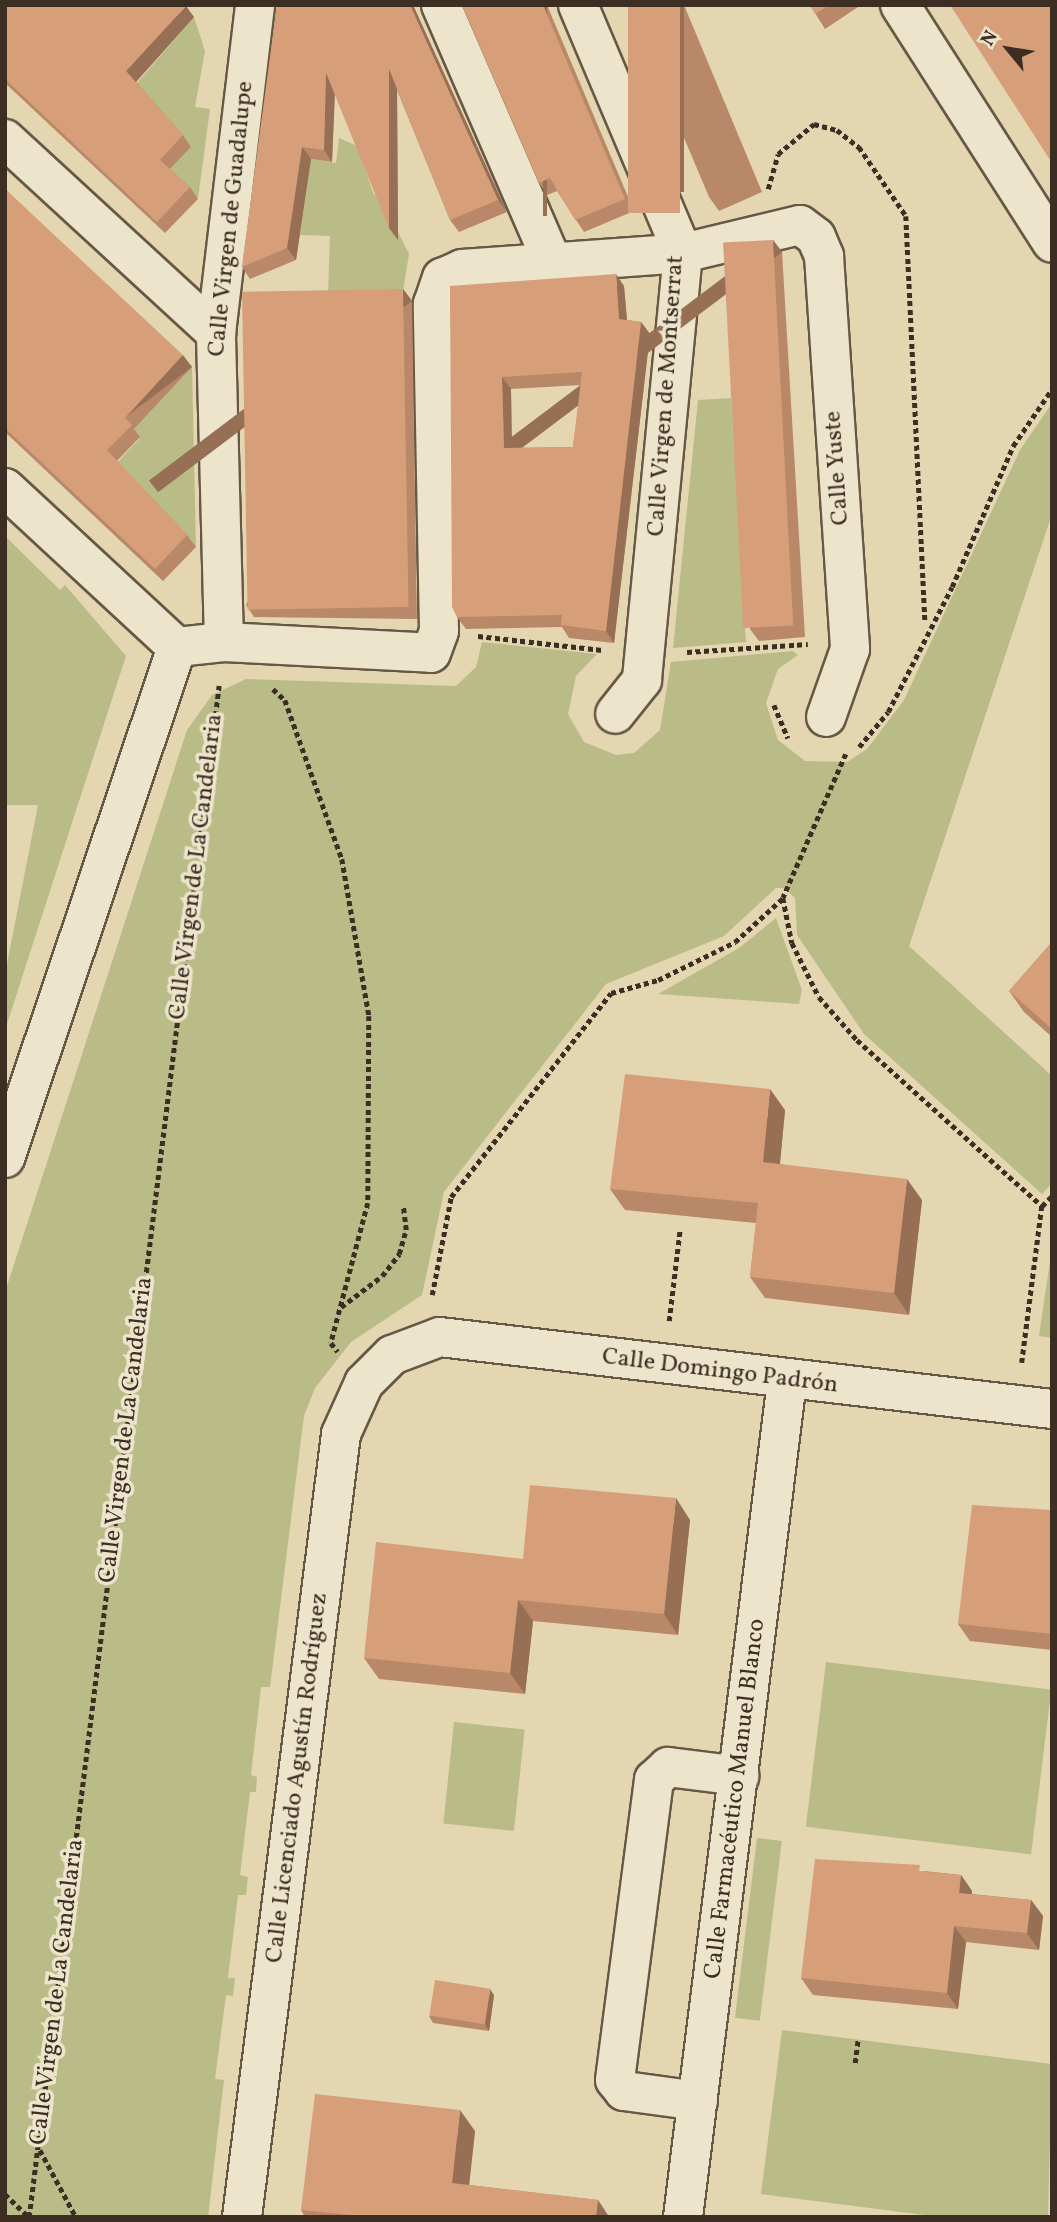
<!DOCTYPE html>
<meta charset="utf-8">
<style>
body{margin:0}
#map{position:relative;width:1057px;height:2222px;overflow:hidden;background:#e4d6b1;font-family:Vollkorn,serif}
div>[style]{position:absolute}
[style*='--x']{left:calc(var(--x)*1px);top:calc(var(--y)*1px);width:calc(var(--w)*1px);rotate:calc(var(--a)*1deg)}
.green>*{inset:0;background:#babc88;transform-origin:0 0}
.path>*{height:4.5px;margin-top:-2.25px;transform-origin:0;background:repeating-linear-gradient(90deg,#3d2e23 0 5px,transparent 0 8.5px)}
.roads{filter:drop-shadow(2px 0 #675846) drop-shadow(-2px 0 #675846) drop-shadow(0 2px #675846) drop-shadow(0 -2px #675846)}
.minor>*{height:38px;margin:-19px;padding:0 19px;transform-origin:19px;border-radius:19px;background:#ede4cc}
.wall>*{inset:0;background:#b88868}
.shaded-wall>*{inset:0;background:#966f55;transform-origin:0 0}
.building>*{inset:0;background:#d69e79;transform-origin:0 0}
span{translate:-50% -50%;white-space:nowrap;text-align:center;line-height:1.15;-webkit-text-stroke:7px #ede4cc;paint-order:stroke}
.street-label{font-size:24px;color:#3d2e23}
.frame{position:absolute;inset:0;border:7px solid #3d2e23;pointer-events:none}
.north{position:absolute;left:973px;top:14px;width:70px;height:70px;-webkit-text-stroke:5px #ede4cc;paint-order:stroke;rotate:300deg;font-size:19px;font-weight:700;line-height:28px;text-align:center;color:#3d2e23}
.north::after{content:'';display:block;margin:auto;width:24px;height:32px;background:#3d2e23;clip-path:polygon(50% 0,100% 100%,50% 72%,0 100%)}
</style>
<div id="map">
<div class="green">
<div style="clip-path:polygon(194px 17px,205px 51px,195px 107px,210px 109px,198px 199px,168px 171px,191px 147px,136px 84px)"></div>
<div style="clip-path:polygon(339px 138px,357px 146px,374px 195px,379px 193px,409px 254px,403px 291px,328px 293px,330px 236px,300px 235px,311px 159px,336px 163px)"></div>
<div style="clip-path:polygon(192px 367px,196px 547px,143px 489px,112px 468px,140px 438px,133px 430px)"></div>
<div style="clip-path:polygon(731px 398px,746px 642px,673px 648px,698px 400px)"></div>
<div style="clip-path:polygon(1052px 403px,1052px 514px,909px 946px,1052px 1076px,1052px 1183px,1042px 1194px,864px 1034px,797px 935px,795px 898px,784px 888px,776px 888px,724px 936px,606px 984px,444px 1192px,422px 1295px,351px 1342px,315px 1388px,304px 1416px,270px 1687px,261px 1687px,251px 1775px,257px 1777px,256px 1792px,250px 1792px,240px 1875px,248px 1877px,246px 1895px,238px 1895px,228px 1978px,235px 1978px,233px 1996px,226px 1995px,215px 2079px,224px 2080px,208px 2217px,5px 2217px,5px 1292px,187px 730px,212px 695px,246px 679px,456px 686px,476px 667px,482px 642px,597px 654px,576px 676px,568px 714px,584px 742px,616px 755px,634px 753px,660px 730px,671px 662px,793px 651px,798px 655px,778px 669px,766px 703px,778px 740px,805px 761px,847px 762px,867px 749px,904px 700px,1020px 450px)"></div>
<div style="clip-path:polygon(5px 536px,60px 590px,65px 585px,126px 656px,7px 1024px,5px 974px,38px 805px,5px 805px)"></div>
<div style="clip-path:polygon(776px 918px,802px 990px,799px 1004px,658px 994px,739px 948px)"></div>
<div style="clip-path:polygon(1052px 1247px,1052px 1338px,1039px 1336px)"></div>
<div style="left:826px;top:1662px;width:227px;height:166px;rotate:7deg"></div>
<div style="left:454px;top:1722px;width:71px;height:102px;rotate:6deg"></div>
<div style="left:757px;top:1838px;width:25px;height:181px;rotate:7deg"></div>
<div style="clip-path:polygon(782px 2030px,1052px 2064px,1048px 2217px,940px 2217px,761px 2194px)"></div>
</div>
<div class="path">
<div style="--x:768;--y:189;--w:36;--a:-74"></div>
<div style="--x:778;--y:154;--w:47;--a:-39.8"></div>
<div style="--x:814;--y:124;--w:24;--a:15"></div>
<div style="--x:837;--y:130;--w:28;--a:38"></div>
<div style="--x:859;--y:147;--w:83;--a:55.7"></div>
<div style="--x:906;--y:216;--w:406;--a:87.3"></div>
<div style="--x:478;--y:636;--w:125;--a:6.4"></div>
<div style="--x:687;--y:652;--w:121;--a:-3.8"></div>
<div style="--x:273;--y:689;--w:16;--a:43"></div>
<div style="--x:285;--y:700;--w:169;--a:70.3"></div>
<div style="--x:342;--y:859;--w:159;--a:80.2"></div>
<div style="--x:369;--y:1016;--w:187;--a:90.3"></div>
<div style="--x:368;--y:1203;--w:145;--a:104.8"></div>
<div style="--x:331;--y:1343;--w:11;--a:52"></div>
<div style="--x:774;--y:705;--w:36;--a:67"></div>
<div style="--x:859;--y:747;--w:45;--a:-50.4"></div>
<div style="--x:888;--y:712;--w:140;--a:-62.9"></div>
<div style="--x:952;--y:587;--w:154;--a:-66.6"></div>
<div style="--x:1013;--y:446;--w:69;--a:-55.6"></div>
<div style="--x:846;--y:754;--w:157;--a:113.6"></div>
<div style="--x:783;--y:898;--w:46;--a:78.7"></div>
<div style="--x:792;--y:943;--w:60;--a:63.4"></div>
<div style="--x:819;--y:997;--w:57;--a:48.5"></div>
<div style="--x:857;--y:1040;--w:249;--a:41.9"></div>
<div style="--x:1042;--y:1206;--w:158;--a:97.3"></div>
<div style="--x:1042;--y:1206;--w:14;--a:-45"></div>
<div style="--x:432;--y:1295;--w:100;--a:-79"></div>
<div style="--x:451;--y:1197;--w:259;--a:-51.9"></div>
<div style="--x:611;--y:993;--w:49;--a:-15.5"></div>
<div style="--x:658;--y:980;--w:86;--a:-26.3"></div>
<div style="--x:735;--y:942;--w:65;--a:-42.5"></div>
<div style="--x:341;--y:1307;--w:51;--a:-37.1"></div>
<div style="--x:382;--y:1276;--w:28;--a:-52"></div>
<div style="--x:399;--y:1254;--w:25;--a:-74"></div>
<div style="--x:406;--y:1230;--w:25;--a:-97"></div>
<div style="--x:669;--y:1321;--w:93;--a:-83.2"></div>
<div style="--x:855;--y:2063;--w:23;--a:-83"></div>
<div style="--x:40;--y:2150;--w:76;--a:61.8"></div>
<div style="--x:5;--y:2194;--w:33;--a:44"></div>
<div style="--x:29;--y:2217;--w:1543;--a:-82.93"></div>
</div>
<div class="roads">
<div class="minor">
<div style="--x:441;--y:5;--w:279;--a:66.6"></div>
<div style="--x:578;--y:5;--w:269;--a:67.1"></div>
<div style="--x:683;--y:253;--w:429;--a:95.5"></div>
<div style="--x:642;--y:680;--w:43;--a:128.5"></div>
<div style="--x:900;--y:5;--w:282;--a:57.4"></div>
<div style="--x:5;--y:139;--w:287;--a:42.6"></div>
<div style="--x:5;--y:488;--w:234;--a:42.8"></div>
<div style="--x:177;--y:647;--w:47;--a:-6.1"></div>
<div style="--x:224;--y:642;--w:207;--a:3"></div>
<div style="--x:431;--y:653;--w:23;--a:-70"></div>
<div style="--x:439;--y:631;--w:327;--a:-91.1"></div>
<div style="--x:433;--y:304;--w:28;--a:-71"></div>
<div style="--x:442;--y:278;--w:22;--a:-24"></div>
<div style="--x:462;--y:269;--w:222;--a:-4.1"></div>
<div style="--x:683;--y:253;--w:120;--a:-13.5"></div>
<div style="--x:800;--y:225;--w:20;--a:37"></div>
<div style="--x:816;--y:237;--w:21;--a:67"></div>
<div style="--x:824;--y:256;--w:394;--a:86.2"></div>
<div style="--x:850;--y:649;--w:72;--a:109.4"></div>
<div style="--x:224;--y:642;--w:309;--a:-91.5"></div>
<div style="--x:216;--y:333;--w:330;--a:-83.2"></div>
<div style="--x:5;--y:1158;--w:539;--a:-71.4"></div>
<div style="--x:698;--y:2101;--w:75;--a:-172.3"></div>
<div style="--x:624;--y:2091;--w:14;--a:-129"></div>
<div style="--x:615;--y:2080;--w:303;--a:-82.6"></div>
<div style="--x:654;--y:1780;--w:19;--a:-43"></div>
<div style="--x:668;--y:1767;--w:72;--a:7.2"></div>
<div style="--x:242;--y:2217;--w:789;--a:-82.79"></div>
<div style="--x:341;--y:1434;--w:56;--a:-65.7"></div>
<div style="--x:364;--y:1383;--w:40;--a:-45"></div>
<div style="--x:392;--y:1355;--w:51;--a:-20.6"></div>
<div style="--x:440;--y:1337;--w:616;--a:6.71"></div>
<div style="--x:683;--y:2217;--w:842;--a:-82.91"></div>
</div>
</div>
<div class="wall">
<div style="clip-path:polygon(5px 5px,194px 17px,136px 82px,183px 135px,191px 147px,170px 169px,190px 187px,198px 199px,165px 233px,5px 83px)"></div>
<div style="clip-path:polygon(277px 5px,413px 5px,507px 212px,459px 232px,450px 220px,397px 90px,398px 240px,335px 94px,332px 162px,311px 159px,296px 260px,250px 279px,242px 267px)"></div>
<div style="clip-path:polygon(462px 5px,547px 5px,634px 211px,584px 232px,557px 191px,547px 195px,539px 183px)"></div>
<div style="clip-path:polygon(628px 5px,684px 5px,762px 192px,719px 211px,709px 197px)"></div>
<div style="clip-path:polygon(810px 5px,861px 5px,825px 29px)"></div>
<div style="clip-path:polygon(5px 189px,192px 367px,134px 429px,140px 437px,117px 461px,187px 535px,196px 547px,163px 581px,5px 432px)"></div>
<div style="clip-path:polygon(773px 240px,782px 252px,805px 637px,759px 641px,750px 629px)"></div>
<div style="clip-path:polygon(evenodd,450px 286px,624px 286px,627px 320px,641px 322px,650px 334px,614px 643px,569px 638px,562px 627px,466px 629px,457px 617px,450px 286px,581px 385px,573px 447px,512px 448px,511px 389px,581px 385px)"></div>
<div style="clip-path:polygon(403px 289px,412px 301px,417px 619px,254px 617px,246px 605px)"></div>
<div style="clip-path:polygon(1052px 942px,1052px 1037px,1024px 1012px,1009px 991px)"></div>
<div style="clip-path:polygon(785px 1110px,780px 1164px,922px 1200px,909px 1315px,765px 1298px,750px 1277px,756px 1223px,625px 1210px,610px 1189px)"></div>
<div style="clip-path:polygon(1052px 1510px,1052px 1650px,970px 1641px,958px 1624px)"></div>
<div style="clip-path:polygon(690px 1520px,678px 1635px,533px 1621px,525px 1694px,379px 1679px,364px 1658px,523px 1559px)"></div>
<div style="clip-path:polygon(924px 1871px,961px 1875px,972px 1891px,972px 1894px,1031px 1900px,1043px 1916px,1039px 1950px,966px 1942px,958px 2009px,813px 1995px,801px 1978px)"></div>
<div style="clip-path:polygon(494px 1995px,489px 2031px,433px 2023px,429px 2016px)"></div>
<div style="clip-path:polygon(475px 2131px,469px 2185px,598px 2200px,609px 2217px,305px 2217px,301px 2210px)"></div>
</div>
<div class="shaded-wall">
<div style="clip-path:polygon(410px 5px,413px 5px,507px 212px,498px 200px)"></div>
<div style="left:543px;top:5px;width:4px;height:211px"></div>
<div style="left:680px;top:5px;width:4px;height:187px"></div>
<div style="clip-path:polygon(186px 6px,194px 17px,135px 83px,126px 71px)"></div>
<div style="clip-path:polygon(389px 69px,397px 82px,398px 240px,389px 228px)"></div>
<div style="clip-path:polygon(326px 73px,335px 85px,332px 162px,324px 150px)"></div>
<div style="clip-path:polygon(302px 147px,311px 159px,296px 260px,287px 248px)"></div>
<div style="left:773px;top:240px;width:15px;height:386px;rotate:53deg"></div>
<div style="clip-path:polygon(616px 274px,624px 286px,628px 332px,619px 319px)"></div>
<div style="left:403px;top:289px;width:15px;height:318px;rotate:53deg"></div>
<div style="clip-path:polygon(641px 322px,650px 334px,614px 643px,606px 631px)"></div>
<div style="left:183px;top:355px;width:15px;height:86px;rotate:53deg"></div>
<div style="clip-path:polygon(502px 377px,511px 389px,512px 461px,504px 448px)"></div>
<div style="clip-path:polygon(770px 1089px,785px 1110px,778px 1183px,763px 1162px)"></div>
<div style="clip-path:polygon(907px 1179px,922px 1200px,909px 1315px,894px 1293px)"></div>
<div style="clip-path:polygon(676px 1498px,690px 1520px,678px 1635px,664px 1614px)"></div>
<div style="clip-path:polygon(518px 1600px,533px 1621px,525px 1694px,510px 1673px)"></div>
<div style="clip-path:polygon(961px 1875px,972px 1891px,970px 1909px,959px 1893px)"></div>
<div style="clip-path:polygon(1031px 1900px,1043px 1916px,1039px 1950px,1027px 1933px)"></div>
<div style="clip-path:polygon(954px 1926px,966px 1942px,958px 2009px,947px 1993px)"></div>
<div style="clip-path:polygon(490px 1989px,494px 1995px,489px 2031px,485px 2024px)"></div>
<div style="clip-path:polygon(460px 2110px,475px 2131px,467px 2204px,452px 2183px)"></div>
<div style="clip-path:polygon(598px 2200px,609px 2217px,596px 2217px)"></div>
</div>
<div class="building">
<div style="clip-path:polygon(5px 5px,186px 6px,126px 71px,183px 135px,160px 160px,190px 187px,157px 222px,5px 79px)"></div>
<div style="clip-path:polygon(277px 5px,410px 5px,498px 200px,450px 220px,389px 69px,389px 228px,326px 73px,324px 150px,302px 147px,287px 248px,242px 267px)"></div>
<div style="clip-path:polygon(462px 5px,543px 5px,625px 199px,575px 220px,550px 178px,539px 183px)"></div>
<div style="left:628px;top:5px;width:52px;height:208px"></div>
<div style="clip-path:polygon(810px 5px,829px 5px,815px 14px)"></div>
<div style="clip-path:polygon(950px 5px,1052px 5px,1052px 163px)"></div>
<div style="clip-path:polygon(5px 189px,183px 355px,125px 418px,132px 425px,107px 450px,187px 535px,155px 569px,5px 428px)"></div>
<div style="left:773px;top:240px;width:386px;height:50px;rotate:87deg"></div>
<div style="clip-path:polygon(evenodd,616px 274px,619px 319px,641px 322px,606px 631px,561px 625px,562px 615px,457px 617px,452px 607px,450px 286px,616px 274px,582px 372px,573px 447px,504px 448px,502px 377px,582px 372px)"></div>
<div style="left:403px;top:289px;width:318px;height:161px;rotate:89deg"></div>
<div style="clip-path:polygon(1052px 942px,1052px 1029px,1009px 991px)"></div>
<div style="clip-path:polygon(625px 1074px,770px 1089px,763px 1162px,907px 1179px,894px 1293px,750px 1277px,758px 1203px,610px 1189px)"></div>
<div style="clip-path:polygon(530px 1485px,676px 1498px,664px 1614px,518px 1600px,510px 1673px,364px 1658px,376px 1542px,523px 1559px)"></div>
<div style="clip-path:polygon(972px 1505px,1052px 1510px,1052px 1634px,958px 1624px)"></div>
<div style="clip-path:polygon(815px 1859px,920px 1865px,919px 1871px,961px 1875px,959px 1893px,1031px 1900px,1027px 1933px,954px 1926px,947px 1993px,801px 1978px)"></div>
<div style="left:435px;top:1980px;width:56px;height:36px;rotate:9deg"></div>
<div style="clip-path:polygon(315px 2094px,460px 2110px,452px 2183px,598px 2200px,596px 2217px,369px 2217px,301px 2210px)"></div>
</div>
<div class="street-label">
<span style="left:232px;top:219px;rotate:-84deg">Calle Virgen de Guadalupe</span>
<span style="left:667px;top:396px;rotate:-86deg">Calle Virgen de Montserrat</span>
<span style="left:838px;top:468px;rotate:-94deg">Calle Yuste</span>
<span style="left:197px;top:867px;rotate:-83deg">Calle Virgen de La Candelaria</span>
<span style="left:720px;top:1372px;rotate:7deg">Calle Domingo Padrón</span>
<span style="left:127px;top:1430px;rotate:-83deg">Calle Virgen de La Candelaria</span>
<span style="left:298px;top:1778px;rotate:-83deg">Calle Licenciado Agustín Rodríguez</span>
<span style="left:736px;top:1799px;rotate:-83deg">Calle Farmacéutico Manuel Blanco</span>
<span style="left:58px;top:1992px;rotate:-83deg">Calle Virgen de La Candelaria</span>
</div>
<div class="frame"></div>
<div class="north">N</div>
</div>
